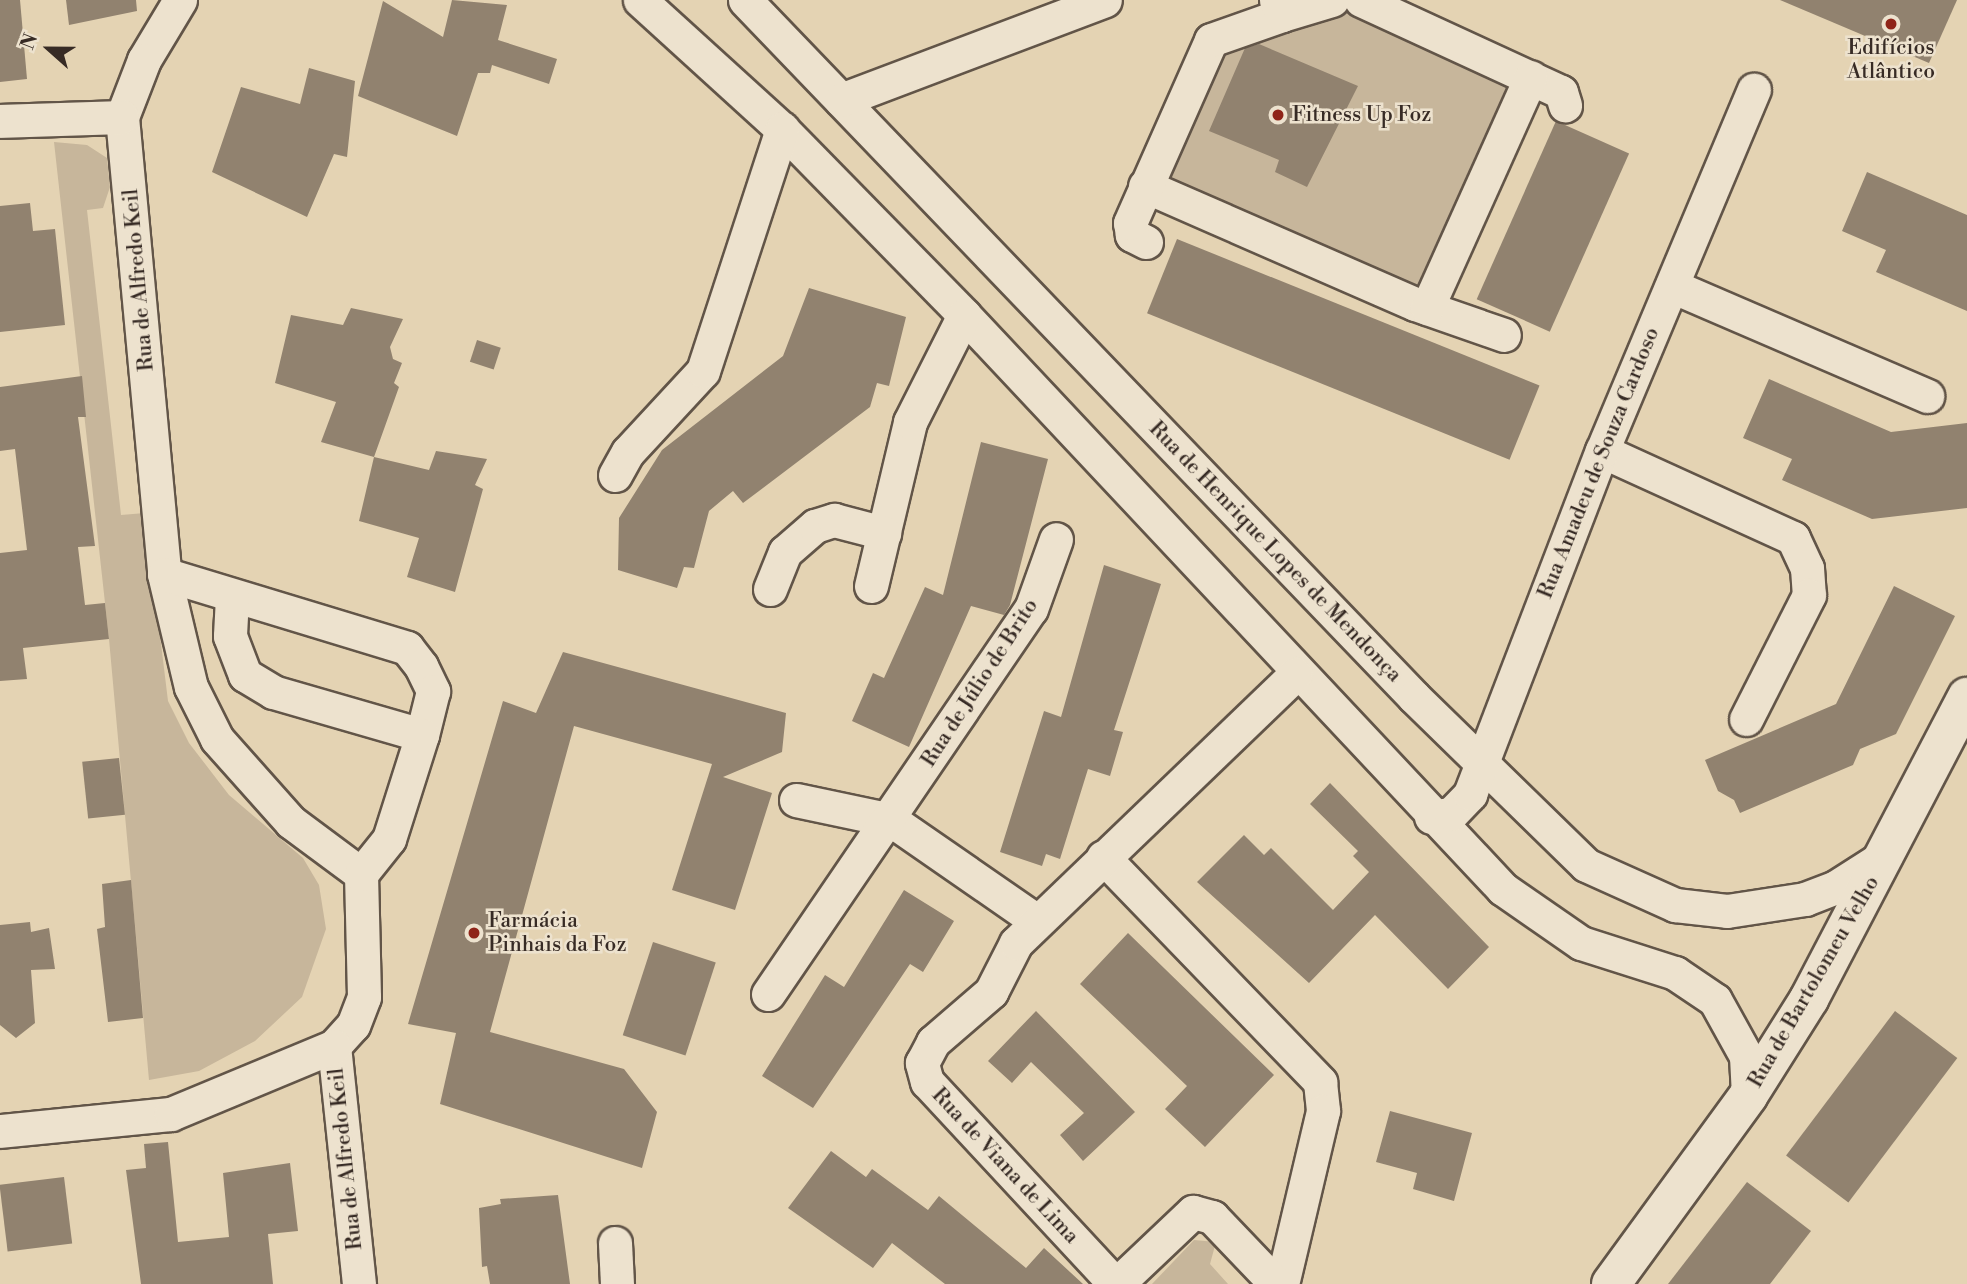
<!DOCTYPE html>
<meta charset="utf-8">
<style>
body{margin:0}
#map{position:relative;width:1967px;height:1284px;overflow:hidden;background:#e4d3b3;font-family:"Libre Bodoni",serif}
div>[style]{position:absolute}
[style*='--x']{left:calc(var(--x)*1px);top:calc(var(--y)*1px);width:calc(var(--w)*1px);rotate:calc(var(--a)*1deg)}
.green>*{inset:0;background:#c7b69b}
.building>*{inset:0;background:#91826f;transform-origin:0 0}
.roads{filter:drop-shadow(2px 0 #625548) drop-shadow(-2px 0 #625548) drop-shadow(0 2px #625548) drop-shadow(0 -2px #625548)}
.street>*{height:33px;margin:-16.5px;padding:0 16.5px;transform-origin:16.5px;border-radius:16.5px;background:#ede2ce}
.secondary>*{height:38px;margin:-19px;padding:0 19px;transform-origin:19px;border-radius:19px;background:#ede2ce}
.dots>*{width:19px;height:19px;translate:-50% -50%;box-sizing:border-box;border:4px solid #ede2ce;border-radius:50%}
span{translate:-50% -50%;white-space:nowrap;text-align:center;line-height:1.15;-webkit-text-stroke:5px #ede2ce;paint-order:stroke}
.poi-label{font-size:21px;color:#372b25}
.left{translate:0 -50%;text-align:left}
.street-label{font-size:21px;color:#372b25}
.north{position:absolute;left:14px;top:14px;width:70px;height:70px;-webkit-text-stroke:5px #ede2ce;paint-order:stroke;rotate:291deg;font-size:19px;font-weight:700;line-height:28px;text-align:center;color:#372b25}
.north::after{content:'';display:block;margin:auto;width:24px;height:32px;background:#372b25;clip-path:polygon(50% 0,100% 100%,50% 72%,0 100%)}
</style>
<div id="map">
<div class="green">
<div style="clip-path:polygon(1345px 8px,1505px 85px,1509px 97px,1423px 289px,1175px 186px,1171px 174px,1226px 45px)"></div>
<div style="clip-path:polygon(54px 142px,87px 145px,107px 158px,110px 187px,103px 208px,87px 210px,121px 515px,145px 513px,168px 701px,189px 743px,229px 795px,303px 858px,319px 885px,326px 929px,302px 997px,255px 1041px,199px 1071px,149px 1080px,109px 639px)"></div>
<div style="clip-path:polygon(1194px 1240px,1216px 1242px,1210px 1264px,1228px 1284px,1152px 1284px)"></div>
</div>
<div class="building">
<div style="clip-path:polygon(0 0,20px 0,27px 79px,0 82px)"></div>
<div style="clip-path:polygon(66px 0,136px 0,137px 11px,69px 25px)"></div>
<div style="clip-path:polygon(452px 0,507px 5px,498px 40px,557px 59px,549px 84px,492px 65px,490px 73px,478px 73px,457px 136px,358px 96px,383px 1px,443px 37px)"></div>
<div style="clip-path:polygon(1780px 0,1957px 0,1929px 63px)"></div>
<div style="clip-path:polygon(1259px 44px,1358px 86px,1307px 187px,1275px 172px,1279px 160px,1209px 131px,1245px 48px)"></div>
<div style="clip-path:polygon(309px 68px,355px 81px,347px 157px,334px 154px,307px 217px,212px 172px,241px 87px,300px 104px)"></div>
<div style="left:1556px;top:121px;width:80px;height:195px;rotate:24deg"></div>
<div style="clip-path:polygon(1867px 172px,1967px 215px,1967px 311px,1876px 272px,1886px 250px,1842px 231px)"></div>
<div style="clip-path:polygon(30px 203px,33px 231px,55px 229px,65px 325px,0 332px,0 206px)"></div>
<div style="left:1177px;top:239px;width:391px;height:80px;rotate:22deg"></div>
<div style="clip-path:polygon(809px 288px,906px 317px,889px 386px,877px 383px,870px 407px,743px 503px,733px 491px,709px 511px,694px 568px,684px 567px,677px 588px,618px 570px,619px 518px,662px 450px,783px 356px)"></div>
<div style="clip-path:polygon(351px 308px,403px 319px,390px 347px,393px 359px,402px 363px,394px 383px,399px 387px,374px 457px,321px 442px,336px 402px,275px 383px,291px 315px,343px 325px)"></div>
<div style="left:477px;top:340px;width:25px;height:23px;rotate:18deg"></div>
<div style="clip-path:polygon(82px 376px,86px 417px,78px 417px,95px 546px,78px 547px,85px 605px,105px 603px,109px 639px,23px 648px,27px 679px,0 681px,0 553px,27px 550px,15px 449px,0 451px,0 387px)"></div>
<div style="clip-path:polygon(1769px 379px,1891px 432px,1967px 423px,1967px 508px,1872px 519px,1782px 480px,1792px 459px,1743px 438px)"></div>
<div style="clip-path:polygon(981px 442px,1048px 459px,1010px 605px,1004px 615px,971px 606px,909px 747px,852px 721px,873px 673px,884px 678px,925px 587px,943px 595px)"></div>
<div style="clip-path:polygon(436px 451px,487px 459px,475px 485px,483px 489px,455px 592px,407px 577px,419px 538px,359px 521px,374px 457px,429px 470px)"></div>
<div style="clip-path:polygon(1104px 565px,1161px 584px,1114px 730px,1123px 732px,1110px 776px,1088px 769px,1060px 859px,1046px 854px,1042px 866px,1000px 852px,1044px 711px,1061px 717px)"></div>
<div style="clip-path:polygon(1894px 586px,1955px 616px,1896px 734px,1860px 749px,1853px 765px,1740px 813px,1734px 800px,1718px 791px,1705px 760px,1836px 704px)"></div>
<div style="clip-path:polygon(563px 652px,786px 713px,782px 752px,723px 777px,772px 793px,735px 910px,672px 890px,712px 764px,574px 726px,490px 1032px,624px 1069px,657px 1112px,642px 1168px,440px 1104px,456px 1033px,408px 1024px,503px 701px,536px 713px)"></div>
<div style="left:119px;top:758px;width:57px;height:37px;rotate:84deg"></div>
<div style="clip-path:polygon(1330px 783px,1489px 947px,1448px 989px,1375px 915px,1309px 983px,1197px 882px,1244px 835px,1264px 855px,1271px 848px,1333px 910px,1369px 872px,1353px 856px,1358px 851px,1310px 804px)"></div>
<div style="clip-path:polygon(131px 880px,143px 1018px,108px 1022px,97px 929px,105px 927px,102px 884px)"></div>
<div style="clip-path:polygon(904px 890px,954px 921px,923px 972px,910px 964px,813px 1108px,762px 1076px,825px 975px,844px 987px)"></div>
<div style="clip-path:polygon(30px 922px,31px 932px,49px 928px,55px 969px,31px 970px,35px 1023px,16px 1038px,0 1025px,0 925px)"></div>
<div style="clip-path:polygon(1128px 933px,1274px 1075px,1205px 1147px,1165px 1109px,1187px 1086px,1080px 984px)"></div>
<div style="left:653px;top:942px;width:66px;height:98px;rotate:18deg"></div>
<div style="clip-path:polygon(1036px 1011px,1135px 1112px,1083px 1161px,1060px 1135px,1084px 1113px,1031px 1062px,1012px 1083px,988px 1061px)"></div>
<div style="left:1895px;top:1011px;width:78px;height:181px;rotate:37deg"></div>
<div style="clip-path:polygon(1390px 1111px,1472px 1133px,1454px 1201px,1413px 1189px,1417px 1173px,1376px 1162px)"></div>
<div style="clip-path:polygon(168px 1142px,178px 1242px,229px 1237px,223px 1173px,290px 1163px,298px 1231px,268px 1234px,273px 1284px,141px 1284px,126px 1170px,146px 1168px,144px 1144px)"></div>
<div style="clip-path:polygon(831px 1151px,866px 1177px,872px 1169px,928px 1210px,939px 1196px,1026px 1268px,1044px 1248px,1083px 1284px,945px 1284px,892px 1243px,873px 1268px,788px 1208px)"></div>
<div style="left:64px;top:1177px;width:67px;height:65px;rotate:83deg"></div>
<div style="clip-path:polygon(1747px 1182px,1811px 1231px,1770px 1284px,1668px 1284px)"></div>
<div style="clip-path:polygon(558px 1195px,570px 1284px,490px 1284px,487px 1266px,482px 1267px,479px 1208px,501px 1204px,500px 1199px)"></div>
</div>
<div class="roads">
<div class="street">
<div style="--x:180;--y:0;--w:70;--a:121"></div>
<div style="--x:144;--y:60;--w:61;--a:111.1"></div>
<div style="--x:122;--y:117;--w:459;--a:84.7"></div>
<div style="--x:164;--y:574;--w:116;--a:76.6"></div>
<div style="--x:191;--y:687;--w:58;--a:63.4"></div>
<div style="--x:217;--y:739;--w:111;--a:48.3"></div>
<div style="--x:291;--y:822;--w:87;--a:36.6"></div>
<div style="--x:361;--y:874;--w:123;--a:88.6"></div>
<div style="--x:364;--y:997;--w:30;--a:111"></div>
<div style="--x:353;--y:1025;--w:28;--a:132"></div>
<div style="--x:334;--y:1046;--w:239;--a:84"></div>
<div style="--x:640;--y:0;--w:192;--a:42.3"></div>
<div style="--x:782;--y:129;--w:260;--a:45.6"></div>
<div style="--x:964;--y:315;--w:787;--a:46.8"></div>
<div style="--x:1503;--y:889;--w:95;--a:34.7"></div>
<div style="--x:1581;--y:943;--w:99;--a:17.7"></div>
<div style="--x:1675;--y:973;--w:48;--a:34"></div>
<div style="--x:1715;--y:1000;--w:64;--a:61"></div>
<div style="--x:1746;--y:1056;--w:40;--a:87.1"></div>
<div style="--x:745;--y:0;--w:966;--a:46.17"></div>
<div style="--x:1414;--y:697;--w:240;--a:44.3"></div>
<div style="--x:1586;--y:865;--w:98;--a:24.2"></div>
<div style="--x:1675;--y:905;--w:52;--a:6.6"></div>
<div style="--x:1727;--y:911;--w:79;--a:-8.7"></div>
<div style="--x:1805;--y:899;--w:33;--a:-21"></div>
<div style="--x:1836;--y:887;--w:59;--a:-32.6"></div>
<div style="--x:1361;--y:0;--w:220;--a:24.7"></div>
<div style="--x:1561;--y:92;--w:14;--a:73"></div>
<div style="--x:1282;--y:15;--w:52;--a:-16.7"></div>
<div style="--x:841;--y:100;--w:282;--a:-20.7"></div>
<div style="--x:0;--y:121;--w:122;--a:-1.9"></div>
<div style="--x:1145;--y:186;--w:295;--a:23.6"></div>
<div style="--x:1415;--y:304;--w:94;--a:19.2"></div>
<div style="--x:1146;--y:242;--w:16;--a:-153"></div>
<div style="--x:1132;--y:235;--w:12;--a:-99"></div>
<div style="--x:1130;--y:223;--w:200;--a:-66.1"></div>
<div style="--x:1211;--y:40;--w:75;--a:-19.4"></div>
<div style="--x:1282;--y:15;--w:16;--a:-112"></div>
<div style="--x:1672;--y:286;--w:278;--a:23.3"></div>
<div style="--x:1427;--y:308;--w:253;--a:-65.8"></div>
<div style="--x:1602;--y:451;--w:210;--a:24.5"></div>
<div style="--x:1793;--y:538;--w:33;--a:65"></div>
<div style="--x:1807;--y:568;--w:27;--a:86"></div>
<div style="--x:1809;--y:595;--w:139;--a:116.9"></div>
<div style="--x:615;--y:475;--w:26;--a:-61"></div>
<div style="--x:628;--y:452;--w:110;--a:-47.2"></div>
<div style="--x:703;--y:371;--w:255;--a:-71.9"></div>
<div style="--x:164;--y:574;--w:254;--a:16.9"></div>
<div style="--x:407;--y:648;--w:23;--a:52"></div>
<div style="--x:421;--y:666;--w:28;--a:64"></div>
<div style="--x:433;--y:691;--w:45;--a:104"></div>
<div style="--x:422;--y:735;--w:109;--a:107.6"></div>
<div style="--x:389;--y:839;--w:45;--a:128.7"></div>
<div style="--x:871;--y:586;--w:169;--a:-76.6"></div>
<div style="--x:910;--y:422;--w:120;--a:-63.2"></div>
<div style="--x:770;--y:589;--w:40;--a:-68"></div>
<div style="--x:785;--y:552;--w:40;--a:-41"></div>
<div style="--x:815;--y:526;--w:20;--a:-18"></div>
<div style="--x:834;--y:520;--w:52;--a:14.6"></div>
<div style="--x:232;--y:597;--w:39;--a:93"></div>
<div style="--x:230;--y:636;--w:42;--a:69"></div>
<div style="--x:245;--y:675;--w:33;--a:31"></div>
<div style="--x:273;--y:692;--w:155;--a:16.1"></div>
<div style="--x:796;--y:800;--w:97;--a:11.9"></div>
<div style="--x:891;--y:820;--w:178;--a:34.7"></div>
<div style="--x:1431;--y:817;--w:20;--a:-9"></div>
<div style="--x:1451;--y:814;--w:28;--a:-46"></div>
<div style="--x:1470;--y:794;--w:368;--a:-69"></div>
<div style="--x:1602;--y:451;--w:392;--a:-67.2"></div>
<div style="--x:1103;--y:857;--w:313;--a:46"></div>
<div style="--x:1320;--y:1082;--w:29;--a:84"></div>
<div style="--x:1323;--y:1111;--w:178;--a:103.3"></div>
<div style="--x:768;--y:994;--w:466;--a:-55.7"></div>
<div style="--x:1031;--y:609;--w:74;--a:-70.3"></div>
<div style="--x:0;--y:1131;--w:172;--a:-5.7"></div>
<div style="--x:171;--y:1114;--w:177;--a:-22.6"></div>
<div style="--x:615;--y:1243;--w:41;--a:87.2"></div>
<div style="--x:1115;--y:1284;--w:276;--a:-132.9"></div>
<div style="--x:927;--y:1082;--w:20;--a:-105"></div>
<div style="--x:922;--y:1063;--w:24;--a:-62"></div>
<div style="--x:933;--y:1042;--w:77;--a:-40.8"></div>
<div style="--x:991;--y:992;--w:55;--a:-63"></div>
<div style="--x:1016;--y:943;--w:388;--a:-43.9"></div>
<div style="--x:1117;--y:1284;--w:105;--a:-43.5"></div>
<div style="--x:1193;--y:1212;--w:20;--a:15"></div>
<div style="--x:1212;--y:1217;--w:93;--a:46.3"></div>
</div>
<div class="secondary">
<div style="--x:1611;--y:1284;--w:233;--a:-53.9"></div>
<div style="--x:1748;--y:1096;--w:115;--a:-57.8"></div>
<div style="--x:1809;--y:999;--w:341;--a:-62.4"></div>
</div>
</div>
<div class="dots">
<div style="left:1891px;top:24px;background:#8f2418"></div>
<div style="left:1278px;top:115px;background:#8f2418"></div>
<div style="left:474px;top:933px;background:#8f2418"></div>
</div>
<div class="poi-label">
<span style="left:1891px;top:60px">Edifícios<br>Atlântico</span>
<span class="left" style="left:1292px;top:115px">Fitness Up Foz</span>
<span class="left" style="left:488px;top:933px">Farmácia<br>Pinhais da Foz</span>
</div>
<div class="street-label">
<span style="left:139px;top:280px;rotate:-95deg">Rua de Alfredo Keil</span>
<span style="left:1599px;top:463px;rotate:-68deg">Rua Amadeu de Souza Cardoso</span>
<span style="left:1275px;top:552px;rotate:46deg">Rua de Henrique Lopes de Mendonça</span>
<span style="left:980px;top:683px;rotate:-57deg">Rua de Júlio de Brito</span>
<span style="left:1814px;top:982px;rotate:-60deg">Rua de Bartolomeu Velho</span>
<span style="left:346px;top:1159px;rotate:-96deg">Rua de Alfredo Keil</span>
<span style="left:1005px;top:1166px;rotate:47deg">Rua de Viana de Lima</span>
</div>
<div class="north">N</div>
</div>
